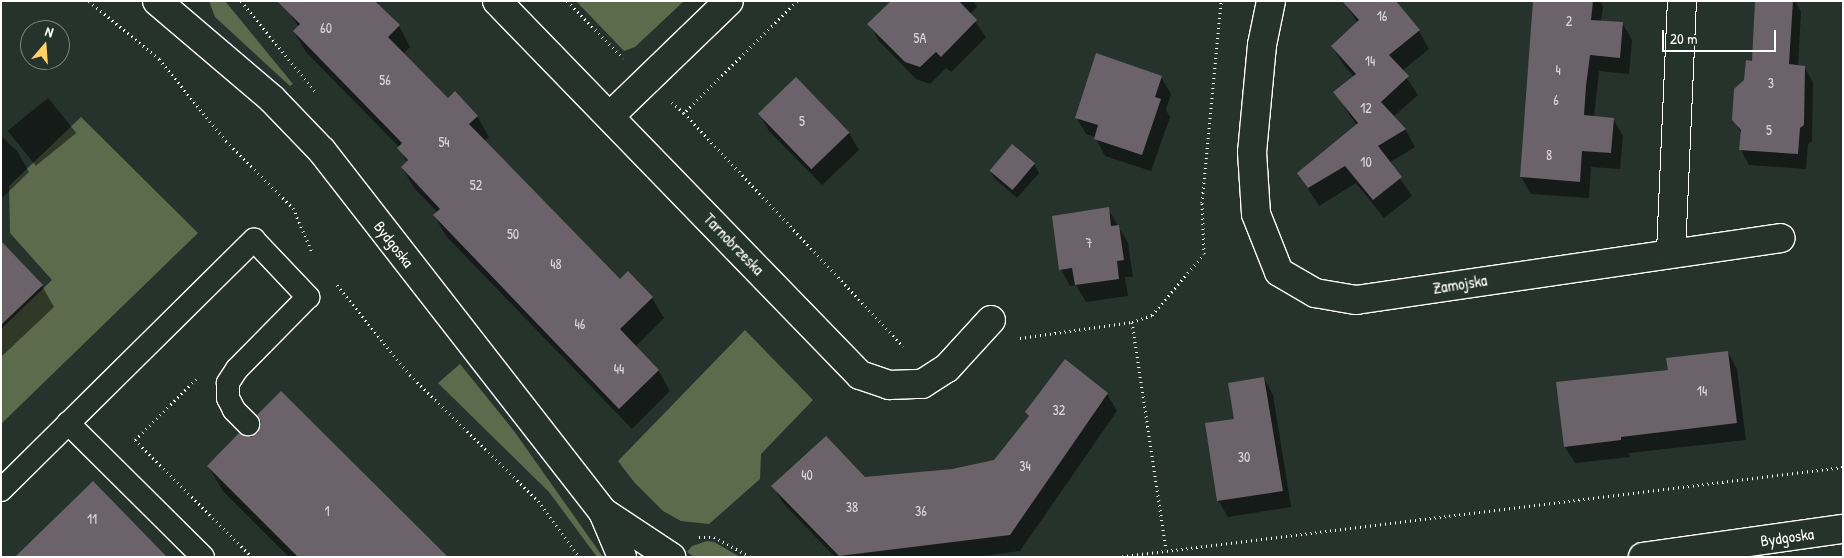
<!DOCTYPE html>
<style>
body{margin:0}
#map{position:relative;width:1844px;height:558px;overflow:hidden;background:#26332d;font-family:"Patrick Hand",sans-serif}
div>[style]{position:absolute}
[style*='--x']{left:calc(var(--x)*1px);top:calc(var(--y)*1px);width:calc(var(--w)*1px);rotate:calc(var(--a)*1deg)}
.green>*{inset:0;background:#5b6b4c}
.shadow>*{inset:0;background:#0007;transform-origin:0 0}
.building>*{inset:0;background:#6c6269;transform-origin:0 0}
.path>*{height:3px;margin-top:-1.5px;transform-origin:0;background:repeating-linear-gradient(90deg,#fff 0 1px,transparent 0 5px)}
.roads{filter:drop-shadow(1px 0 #fff) drop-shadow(-1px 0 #fff) drop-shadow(0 1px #fff) drop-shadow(0 -1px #fff)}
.lane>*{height:22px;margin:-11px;padding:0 11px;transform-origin:11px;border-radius:11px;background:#26332d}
.street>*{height:28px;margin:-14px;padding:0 14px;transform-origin:14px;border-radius:14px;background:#26332d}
.secondary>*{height:28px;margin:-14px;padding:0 14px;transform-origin:14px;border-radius:14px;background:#26332d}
span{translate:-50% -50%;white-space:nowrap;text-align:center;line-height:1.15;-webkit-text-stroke:4px #26332d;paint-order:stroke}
.number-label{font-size:14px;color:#dad8da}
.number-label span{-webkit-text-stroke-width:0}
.street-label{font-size:16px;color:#fff}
.frame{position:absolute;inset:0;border:2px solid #fff;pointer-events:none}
.north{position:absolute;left:20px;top:20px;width:50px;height:50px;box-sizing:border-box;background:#26332d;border:1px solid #7d8581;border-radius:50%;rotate:18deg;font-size:14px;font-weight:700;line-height:20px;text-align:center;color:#fff}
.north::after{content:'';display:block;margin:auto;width:18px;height:22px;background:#ffd166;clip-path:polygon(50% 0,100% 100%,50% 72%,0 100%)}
.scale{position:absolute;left:1662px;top:30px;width:114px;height:22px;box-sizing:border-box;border:2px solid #fff;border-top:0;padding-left:6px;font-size:15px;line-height:18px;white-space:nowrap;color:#fff;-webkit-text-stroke:4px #26332d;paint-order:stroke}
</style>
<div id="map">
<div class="green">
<div style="clip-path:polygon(209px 1px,225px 1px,293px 84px,290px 86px,215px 17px)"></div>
<div style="clip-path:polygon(576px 1px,684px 1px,635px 47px,624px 51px)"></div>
<div style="clip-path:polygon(81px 117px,198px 233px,1px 424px,1px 329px,52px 280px,10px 233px,9px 186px)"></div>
<div style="clip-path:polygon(745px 330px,813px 400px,761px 454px,760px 479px,709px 524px,681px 521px,663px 511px,634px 482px,618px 461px)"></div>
<div style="clip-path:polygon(460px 364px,514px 431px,603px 557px,597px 557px,549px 492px,438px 383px)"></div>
<div style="clip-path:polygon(707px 541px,714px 542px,740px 557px,694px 557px,687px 552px,692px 546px)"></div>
</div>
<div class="shadow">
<div style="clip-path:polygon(303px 1px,381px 1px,377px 5px,399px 26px,410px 47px,403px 54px,448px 100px,477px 116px,489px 137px,484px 141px,620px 281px,652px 298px,664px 318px,635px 347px,658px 370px,670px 391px,632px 429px,446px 236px,434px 215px,437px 212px,414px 188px,402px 167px,407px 163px,399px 147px,306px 52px,294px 32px,299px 27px,290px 14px)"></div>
<div style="clip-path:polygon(893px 1px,973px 1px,977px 7px,970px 14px,986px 37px,951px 72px,946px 68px,930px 84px,916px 79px,879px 41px,869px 24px)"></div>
<div style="clip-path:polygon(1343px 1px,1394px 1px,1419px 31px,1429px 49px,1402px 71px,1418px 95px,1393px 117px,1405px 129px,1415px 147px,1389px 163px,1412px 196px,1384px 218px,1356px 183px,1319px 206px,1298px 173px,1357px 126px,1335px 93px,1354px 77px,1343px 64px,1332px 46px,1358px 23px)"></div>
<div style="clip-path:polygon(1535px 1px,1600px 1px,1603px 6px,1601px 22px,1622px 23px,1632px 40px,1629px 74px,1599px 71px,1594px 117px,1613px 119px,1623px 136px,1620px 169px,1591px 167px,1589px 198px,1531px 194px,1521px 177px)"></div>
<div style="clip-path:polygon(1757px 1px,1795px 1px,1801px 12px,1798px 66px,1804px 67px,1813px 82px,1812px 141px,1808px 144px,1806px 169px,1749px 165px,1741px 150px,1742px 134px,1734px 120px,1753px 62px)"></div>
<div style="clip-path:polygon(1161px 77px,1171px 94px,1166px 110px,1170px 117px,1151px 171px,1105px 156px,1095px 137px,1086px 134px,1076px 117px)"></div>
<div style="left:48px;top:98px;width:45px;height:52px;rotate:51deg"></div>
<div style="clip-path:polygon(759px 114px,849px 133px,859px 150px,822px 185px,769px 131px)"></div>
<div style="clip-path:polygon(1px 136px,17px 151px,29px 172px,1px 199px)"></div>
<div style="clip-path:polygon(1034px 164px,1039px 173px,1017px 198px,995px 179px,990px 171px)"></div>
<div style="clip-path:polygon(1108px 209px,1128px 243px,1133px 277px,1125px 277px,1128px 296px,1086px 302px,1076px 285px,1070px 286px,1061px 269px)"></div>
<div style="clip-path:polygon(1px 243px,42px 286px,54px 307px,1px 357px)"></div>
<div style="clip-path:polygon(1728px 352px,1737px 369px,1746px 440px,1629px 453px,1630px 457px,1575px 463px,1565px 447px,1669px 371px)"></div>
<div style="clip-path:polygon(1264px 378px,1273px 395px,1291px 507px,1228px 517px,1218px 500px,1235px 420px)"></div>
<div style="clip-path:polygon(1107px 394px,1117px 411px,1020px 551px,975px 557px,835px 557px,783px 503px,773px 486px,952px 470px,995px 461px,1030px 418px,1026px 412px)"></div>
<div style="clip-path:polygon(208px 466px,447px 557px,289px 557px,223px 491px)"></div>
</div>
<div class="building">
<div style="clip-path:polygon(277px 1px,375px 1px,400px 25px,388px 37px,448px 98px,455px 91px,478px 116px,469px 124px,620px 279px,628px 271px,653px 297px,620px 329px,659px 370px,619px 409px,433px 215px,440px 209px,401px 167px,408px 160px,397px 148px,402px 143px,293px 31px,300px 24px)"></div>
<div style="clip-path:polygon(891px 1px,959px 1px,977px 20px,941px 57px,936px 52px,920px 67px,905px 62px,867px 24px)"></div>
<div style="clip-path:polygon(1342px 1px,1396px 1px,1420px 30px,1389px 55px,1409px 76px,1381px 102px,1406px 129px,1378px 146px,1402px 177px,1373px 200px,1345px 166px,1308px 188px,1297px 173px,1358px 123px,1333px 92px,1356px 74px,1331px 46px,1359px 20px)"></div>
<div style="clip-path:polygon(1533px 1px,1593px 1px,1591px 20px,1623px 22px,1620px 58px,1590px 55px,1586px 86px,1584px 115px,1614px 118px,1611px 153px,1582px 151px,1580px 182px,1520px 177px)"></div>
<div style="clip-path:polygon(1755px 1px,1793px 1px,1789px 64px,1805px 66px,1804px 125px,1800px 128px,1798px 154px,1739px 150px,1741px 130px,1732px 120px,1734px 89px,1744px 80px,1746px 60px,1752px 61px)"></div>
<div style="clip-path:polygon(1096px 53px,1162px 76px,1155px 97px,1161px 99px,1142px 155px,1094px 139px,1098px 125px,1075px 118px)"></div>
<div style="left:796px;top:77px;width:77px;height:53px;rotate:46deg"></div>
<div style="left:1012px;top:144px;width:30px;height:35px;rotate:40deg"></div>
<div style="clip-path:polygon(1109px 207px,1111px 226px,1119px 225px,1124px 260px,1117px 261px,1119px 279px,1075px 285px,1072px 268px,1059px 270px,1052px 216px)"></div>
<div style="clip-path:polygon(1px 241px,43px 285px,1px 325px)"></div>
<div style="clip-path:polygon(1728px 351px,1737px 423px,1621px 437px,1621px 440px,1564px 447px,1556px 382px,1668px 370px,1666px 358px)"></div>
<div style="clip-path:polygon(1065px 359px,1108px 393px,1010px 535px,839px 556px,771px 486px,826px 436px,865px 477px,952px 469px,994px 460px,1029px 416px,1025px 412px)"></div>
<div style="clip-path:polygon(1264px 377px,1283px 491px,1217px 501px,1205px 423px,1234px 419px,1228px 383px)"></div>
<div style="clip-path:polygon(281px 391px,448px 557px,298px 557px,207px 466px,239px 433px,251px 437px,258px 433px,261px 421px,257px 415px)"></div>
<div style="clip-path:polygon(93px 481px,167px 557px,15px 557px)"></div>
</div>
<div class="path">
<div style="--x:89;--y:1;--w:91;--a:39.6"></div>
<div style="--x:159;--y:59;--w:106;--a:50.7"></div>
<div style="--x:226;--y:141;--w:95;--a:45"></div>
<div style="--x:293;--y:208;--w:48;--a:66.6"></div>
<div style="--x:241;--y:1;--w:117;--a:50.6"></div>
<div style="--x:567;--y:1;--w:80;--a:45.5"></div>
<div style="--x:797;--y:1;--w:159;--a:135.3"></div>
<div style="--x:684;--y:113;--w:320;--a:46.8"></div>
<div style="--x:672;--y:102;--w:16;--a:43"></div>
<div style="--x:337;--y:285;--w:116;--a:51"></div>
<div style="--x:410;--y:375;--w:180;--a:44.5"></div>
<div style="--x:538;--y:501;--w:69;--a:53.8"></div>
<div style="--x:1132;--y:322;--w:21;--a:-19"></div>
<div style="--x:1152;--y:315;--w:80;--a:-49.6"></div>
<div style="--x:1204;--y:254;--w:51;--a:-92.2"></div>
<div style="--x:1202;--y:203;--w:203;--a:-84.6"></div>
<div style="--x:1020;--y:338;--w:113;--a:-8.1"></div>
<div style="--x:1132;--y:322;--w:230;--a:81.5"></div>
<div style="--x:196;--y:379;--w:86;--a:135"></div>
<div style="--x:135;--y:440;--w:165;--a:45"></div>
<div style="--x:699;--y:537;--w:15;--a:0"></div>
<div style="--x:714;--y:537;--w:42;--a:28.4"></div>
<div style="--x:297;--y:557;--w:1;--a:-90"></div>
<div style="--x:1117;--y:557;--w:732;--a:-7.07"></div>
</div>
<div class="roads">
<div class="lane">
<div style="--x:68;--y:423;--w:190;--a:44.8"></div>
<div style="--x:1;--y:490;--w:356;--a:-44.7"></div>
<div style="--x:254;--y:240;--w:79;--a:46.5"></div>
<div style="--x:308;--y:297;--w:101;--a:134.6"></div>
<div style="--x:237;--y:369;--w:17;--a:123"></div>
<div style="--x:228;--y:383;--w:15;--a:90"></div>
<div style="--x:228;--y:398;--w:13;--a:63"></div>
<div style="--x:234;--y:410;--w:20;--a:45"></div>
</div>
<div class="street">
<div style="--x:497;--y:1;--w:521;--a:45.86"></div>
<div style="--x:860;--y:375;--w:31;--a:19"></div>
<div style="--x:889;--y:385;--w:33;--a:-2"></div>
<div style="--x:922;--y:384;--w:30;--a:-33"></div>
<div style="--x:947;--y:368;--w:65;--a:-47.5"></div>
<div style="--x:1271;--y:1;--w:45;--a:101.6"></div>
<div style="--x:1262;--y:45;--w:107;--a:95.3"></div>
<div style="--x:1252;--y:152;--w:62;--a:86.3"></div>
<div style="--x:1256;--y:214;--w:62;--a:68.4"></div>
<div style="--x:1279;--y:272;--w:42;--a:30.3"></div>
<div style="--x:1315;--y:293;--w:42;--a:9.7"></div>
<div style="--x:1356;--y:300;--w:429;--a:-8.3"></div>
<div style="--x:610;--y:116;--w:165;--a:-44"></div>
<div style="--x:1671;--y:252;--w:251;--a:-87.5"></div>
</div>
<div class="secondary">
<div style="--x:157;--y:1;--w:151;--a:40.4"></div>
<div style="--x:272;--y:99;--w:72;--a:46.1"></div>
<div style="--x:322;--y:151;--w:457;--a:52.1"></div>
<div style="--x:603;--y:512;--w:49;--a:67.1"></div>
<div style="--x:603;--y:512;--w:82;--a:33.5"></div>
<div style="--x:1643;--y:557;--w:202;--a:-8"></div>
</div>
</div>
<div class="number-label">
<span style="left:1382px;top:16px">16</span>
<span style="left:1569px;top:21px">2</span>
<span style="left:326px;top:28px">60</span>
<span style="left:920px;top:38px">5A</span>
<span style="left:1370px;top:61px">14</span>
<span style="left:1558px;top:70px">4</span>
<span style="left:385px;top:80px">56</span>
<span style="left:1771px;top:83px">3</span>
<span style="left:1556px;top:100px">6</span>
<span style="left:1366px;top:108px">12</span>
<span style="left:802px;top:121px">5</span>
<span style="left:1769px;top:130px">5</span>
<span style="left:444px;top:142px">54</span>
<span style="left:1549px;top:155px">8</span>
<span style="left:1366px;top:162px">10</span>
<span style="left:476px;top:185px">52</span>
<span style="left:513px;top:234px">50</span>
<span style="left:1089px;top:243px">7</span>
<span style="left:556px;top:264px">48</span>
<span style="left:580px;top:324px">46</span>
<span style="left:619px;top:369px">44</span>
<span style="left:1702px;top:391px">14</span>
<span style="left:1059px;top:410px">32</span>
<span style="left:1244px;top:457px">30</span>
<span style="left:1025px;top:466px">34</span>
<span style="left:807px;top:475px">40</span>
<span style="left:852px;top:507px">38</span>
<span style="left:327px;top:511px">1</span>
<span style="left:921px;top:511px">36</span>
<span style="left:92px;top:519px">11</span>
</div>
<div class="street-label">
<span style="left:394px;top:244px;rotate:52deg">Bydgoska</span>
<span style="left:734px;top:244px;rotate:46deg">Tarnobrzeska</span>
<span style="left:1460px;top:284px;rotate:-9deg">Zamojska</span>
<span style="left:1787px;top:537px;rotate:-8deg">Bydgoska</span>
</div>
<div class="frame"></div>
<div class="north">N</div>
<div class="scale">20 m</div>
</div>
